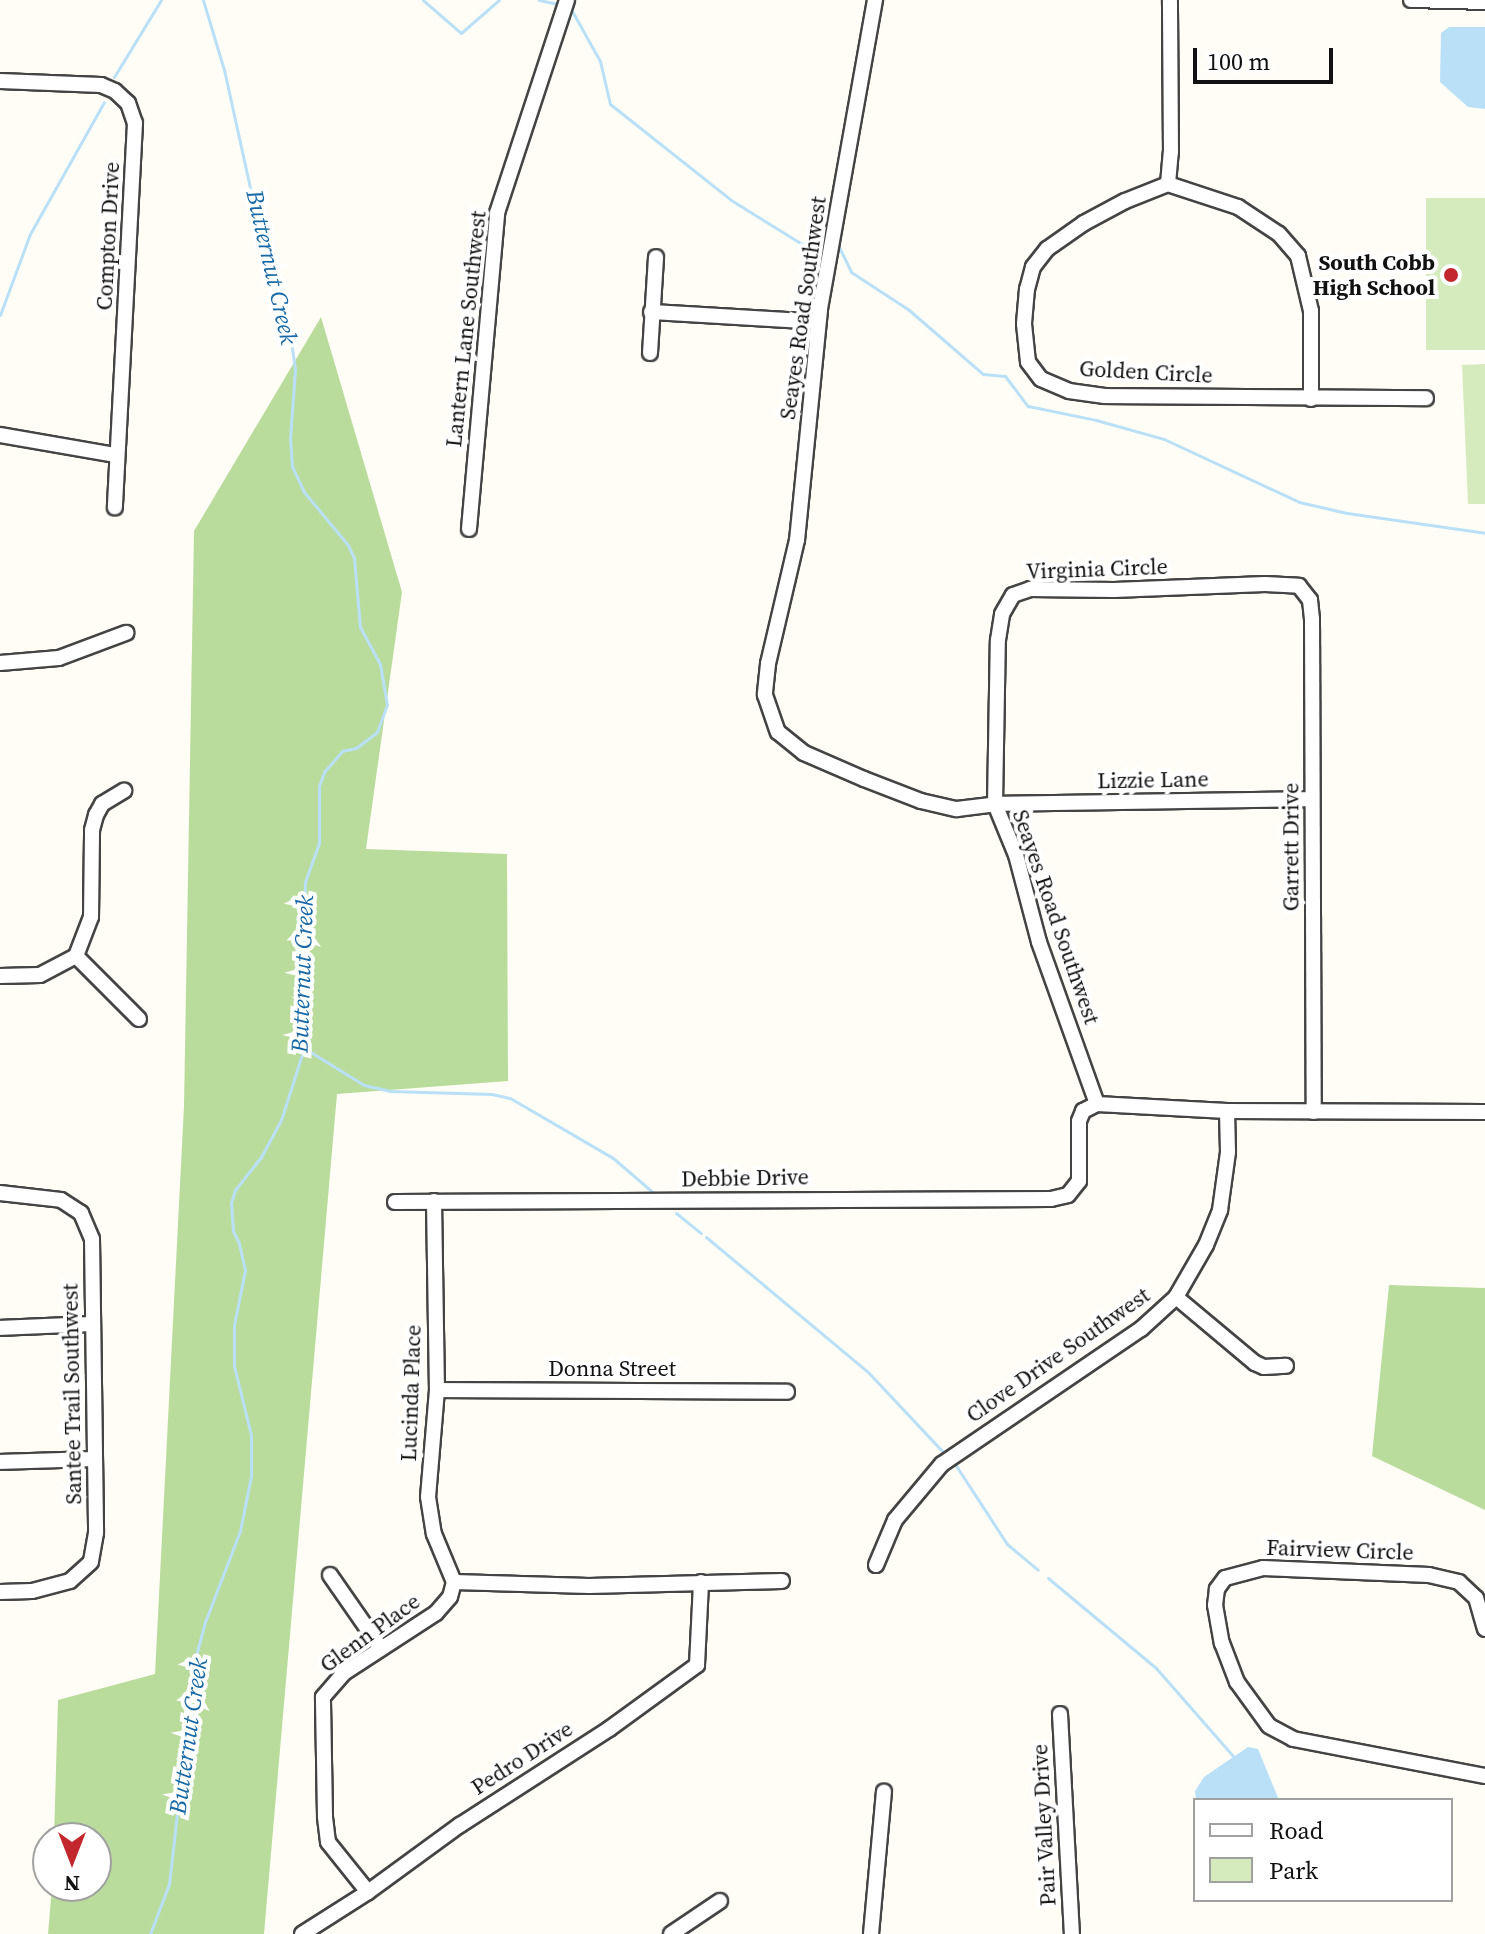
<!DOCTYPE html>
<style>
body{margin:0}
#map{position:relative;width:1485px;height:1934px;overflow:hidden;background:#fffdf5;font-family:"Source Serif 4",serif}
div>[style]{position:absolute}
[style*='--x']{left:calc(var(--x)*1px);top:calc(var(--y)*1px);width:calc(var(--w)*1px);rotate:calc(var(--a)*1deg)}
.green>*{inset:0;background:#d5ebbd;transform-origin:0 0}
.forest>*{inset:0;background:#b9dc9c}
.water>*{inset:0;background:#b9e0f7}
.stream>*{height:3px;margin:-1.5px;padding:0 1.5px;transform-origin:1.5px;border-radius:1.5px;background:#b9e0f7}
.roads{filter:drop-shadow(2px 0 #444) drop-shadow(-2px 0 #444) drop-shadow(0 2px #444) drop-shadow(0 -2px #444)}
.minor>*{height:14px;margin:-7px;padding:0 7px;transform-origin:7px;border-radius:7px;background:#fff}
.dots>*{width:22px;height:22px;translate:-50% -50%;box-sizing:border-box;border:4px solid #fff;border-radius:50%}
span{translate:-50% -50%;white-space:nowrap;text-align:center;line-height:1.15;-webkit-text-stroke:8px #fff;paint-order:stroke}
.street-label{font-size:22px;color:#111}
.poi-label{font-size:22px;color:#111;font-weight:700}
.right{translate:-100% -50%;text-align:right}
.water-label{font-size:24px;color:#1768a6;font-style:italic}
.legend{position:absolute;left:1193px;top:1798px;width:260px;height:104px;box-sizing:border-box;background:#fff;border:2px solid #a0a0a0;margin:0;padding:10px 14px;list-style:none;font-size:24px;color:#111}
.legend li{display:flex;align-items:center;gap:16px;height:40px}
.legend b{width:40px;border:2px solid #a0a0a0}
.north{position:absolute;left:32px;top:1822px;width:80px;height:80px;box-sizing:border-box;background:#fff;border:2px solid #a0a0a0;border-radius:50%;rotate:180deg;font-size:22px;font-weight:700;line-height:32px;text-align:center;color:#111}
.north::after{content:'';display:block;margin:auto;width:28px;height:36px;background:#c4262e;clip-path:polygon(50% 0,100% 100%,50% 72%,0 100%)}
.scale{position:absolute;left:1193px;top:48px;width:140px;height:36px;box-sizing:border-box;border:4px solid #111;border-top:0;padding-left:10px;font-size:24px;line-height:28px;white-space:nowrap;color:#111;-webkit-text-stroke:6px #fff;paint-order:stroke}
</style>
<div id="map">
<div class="green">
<div style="left:1485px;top:198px;width:152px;height:59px;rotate:90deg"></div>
<div style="clip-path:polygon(1485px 364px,1485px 504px,1468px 504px,1462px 365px)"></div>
</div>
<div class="forest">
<div style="clip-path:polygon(321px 317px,402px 592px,366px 849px,507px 854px,508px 1081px,337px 1094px,264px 1934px,48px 1934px,52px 1886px,96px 1886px,96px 1838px,54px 1838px,58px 1700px,155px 1674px,184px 1106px,194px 531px)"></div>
<div style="clip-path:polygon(1389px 1285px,1485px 1288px,1485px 1510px,1372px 1456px)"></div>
</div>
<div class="water">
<div style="clip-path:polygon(1449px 27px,1485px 27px,1485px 109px,1468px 107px,1440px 82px,1441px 33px)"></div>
<div style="clip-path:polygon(1248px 1747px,1258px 1749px,1279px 1800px,1196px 1800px,1195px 1791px,1204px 1777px)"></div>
</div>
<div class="stream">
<div style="--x:423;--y:0;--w:50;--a:41"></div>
<div style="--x:461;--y:33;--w:50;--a:-41"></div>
<div style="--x:539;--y:0;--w:19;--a:12"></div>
<div style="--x:572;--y:11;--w:57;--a:60.8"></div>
<div style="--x:600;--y:61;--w:44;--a:76.9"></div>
<div style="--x:610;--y:104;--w:154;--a:38.4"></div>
<div style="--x:731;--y:200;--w:84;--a:31.8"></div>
<div style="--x:802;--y:244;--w:20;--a:-3"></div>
<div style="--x:114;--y:77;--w:90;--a:-58.6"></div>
<div style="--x:839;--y:247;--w:28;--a:64"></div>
<div style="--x:851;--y:272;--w:69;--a:33.2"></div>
<div style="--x:909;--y:310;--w:98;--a:40.9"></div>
<div style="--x:983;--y:374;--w:22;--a:5"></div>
<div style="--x:1005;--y:376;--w:38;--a:53"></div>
<div style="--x:1028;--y:406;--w:69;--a:11.6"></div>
<div style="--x:1096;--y:420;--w:71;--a:15.6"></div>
<div style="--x:1164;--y:439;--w:149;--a:25"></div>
<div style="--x:1299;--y:502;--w:49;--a:12.9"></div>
<div style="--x:1347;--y:513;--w:139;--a:8.2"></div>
<div style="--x:0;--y:315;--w:86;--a:-69.7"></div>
<div style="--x:30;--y:234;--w:151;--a:-60.7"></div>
<div style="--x:304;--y:1048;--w:70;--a:31.7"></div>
<div style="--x:364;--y:1085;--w:27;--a:13"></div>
<div style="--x:390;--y:1091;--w:102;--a:1.7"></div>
<div style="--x:492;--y:1094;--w:18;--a:13"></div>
<div style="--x:510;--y:1098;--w:119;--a:30.2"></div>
<div style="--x:613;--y:1158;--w:55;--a:40.6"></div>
<div style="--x:676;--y:1213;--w:32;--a:39"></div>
<div style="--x:706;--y:1237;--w:209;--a:39.8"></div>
<div style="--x:867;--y:1371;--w:112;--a:46.8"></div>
<div style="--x:955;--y:1464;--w:95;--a:57"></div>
<div style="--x:1007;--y:1544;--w:40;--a:40"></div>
<div style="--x:1048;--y:1578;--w:141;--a:39.8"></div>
<div style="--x:1156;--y:1668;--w:117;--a:48.8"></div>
<div style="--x:150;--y:1934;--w:53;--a:-69.2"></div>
<div style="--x:169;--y:1884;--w:222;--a:-83.5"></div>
<div style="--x:194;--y:1663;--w:42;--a:-75"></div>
<div style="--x:205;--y:1622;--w:97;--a:-69"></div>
<div style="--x:240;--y:1531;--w:56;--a:-78.7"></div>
<div style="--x:251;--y:1476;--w:41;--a:-90"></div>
<div style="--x:251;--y:1435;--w:71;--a:-103.8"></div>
<div style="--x:234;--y:1366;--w:41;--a:-90"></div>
<div style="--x:234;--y:1325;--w:56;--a:-78.7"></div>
<div style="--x:245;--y:1270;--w:28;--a:-103"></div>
<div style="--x:239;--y:1243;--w:13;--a:-117"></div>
<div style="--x:233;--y:1231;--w:28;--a:-94"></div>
<div style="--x:231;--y:1203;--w:14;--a:-73"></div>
<div style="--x:235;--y:1190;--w:42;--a:-51.8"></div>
<div style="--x:261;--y:1157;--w:42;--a:-61.6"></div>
<div style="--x:281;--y:1120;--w:76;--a:-72.3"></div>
<div style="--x:304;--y:1048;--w:166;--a:-89.7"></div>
<div style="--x:305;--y:882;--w:41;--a:-70.3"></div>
<div style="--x:319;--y:843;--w:57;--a:-90"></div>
<div style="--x:319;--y:786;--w:15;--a:-70"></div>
<div style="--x:324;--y:772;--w:28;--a:-49"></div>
<div style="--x:342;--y:751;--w:14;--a:-12"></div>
<div style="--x:356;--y:748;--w:26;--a:-37"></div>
<div style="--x:377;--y:732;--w:29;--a:-70"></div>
<div style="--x:387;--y:705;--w:42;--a:-99.7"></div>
<div style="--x:380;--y:664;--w:42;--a:-118.4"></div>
<div style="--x:360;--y:627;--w:69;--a:-95"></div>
<div style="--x:354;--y:558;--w:14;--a:-115"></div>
<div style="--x:348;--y:545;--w:69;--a:-129.7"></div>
<div style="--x:304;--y:492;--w:29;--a:-115"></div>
<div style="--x:292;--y:466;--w:27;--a:-94"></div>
<div style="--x:290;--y:439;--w:70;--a:-85.9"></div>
<div style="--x:295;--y:369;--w:56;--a:-98.3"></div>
<div style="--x:287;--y:314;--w:113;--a:-107"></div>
<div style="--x:254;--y:206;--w:139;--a:-102.4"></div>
<div style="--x:224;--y:70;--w:73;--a:-106.7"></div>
</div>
<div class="roads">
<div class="minor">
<div style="--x:875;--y:0;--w:315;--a:100.1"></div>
<div style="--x:820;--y:310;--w:231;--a:95.7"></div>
<div style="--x:797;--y:540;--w:127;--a:103.2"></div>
<div style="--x:768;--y:664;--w:31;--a:96"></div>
<div style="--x:765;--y:695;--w:39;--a:71"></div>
<div style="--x:778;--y:732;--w:33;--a:39"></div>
<div style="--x:804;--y:753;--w:65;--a:23.4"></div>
<div style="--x:864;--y:779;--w:61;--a:21.1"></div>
<div style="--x:921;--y:801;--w:37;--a:13"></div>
<div style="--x:957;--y:809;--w:38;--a:-7"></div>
<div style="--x:995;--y:804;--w:317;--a:-0.9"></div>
<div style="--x:1411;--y:0;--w:74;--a:1.5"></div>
<div style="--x:0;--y:81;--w:101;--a:2.3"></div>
<div style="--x:101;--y:85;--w:15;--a:23"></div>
<div style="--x:115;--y:91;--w:18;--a:43"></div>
<div style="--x:128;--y:103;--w:21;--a:71"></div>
<div style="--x:135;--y:123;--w:385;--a:93"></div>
<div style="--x:1168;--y:184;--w:46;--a:158.4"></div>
<div style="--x:1125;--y:201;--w:47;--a:151.8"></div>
<div style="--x:1084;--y:223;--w:45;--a:144.9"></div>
<div style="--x:1047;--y:249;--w:23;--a:128"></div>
<div style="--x:1033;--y:267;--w:23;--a:105"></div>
<div style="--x:1027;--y:289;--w:35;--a:95"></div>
<div style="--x:1024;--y:324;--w:38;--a:84"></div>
<div style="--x:1028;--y:362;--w:21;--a:53"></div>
<div style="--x:1041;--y:379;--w:30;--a:23"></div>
<div style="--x:1069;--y:391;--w:36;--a:8"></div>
<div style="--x:1105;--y:396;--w:321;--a:0.4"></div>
<div style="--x:1168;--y:184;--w:74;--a:18.2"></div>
<div style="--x:1238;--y:207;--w:49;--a:33.4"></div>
<div style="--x:1279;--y:234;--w:29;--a:49"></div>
<div style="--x:1298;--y:256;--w:57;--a:76.7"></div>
<div style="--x:1311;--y:311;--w:88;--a:90"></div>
<div style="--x:1168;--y:184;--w:32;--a:-85"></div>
<div style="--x:1171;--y:152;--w:152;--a:-90.4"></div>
<div style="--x:651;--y:312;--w:167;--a:3.4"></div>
<div style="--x:650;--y:353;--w:96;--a:-86.4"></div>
<div style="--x:0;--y:435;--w:118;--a:9.8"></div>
<div style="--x:469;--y:529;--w:317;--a:-84.9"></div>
<div style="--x:497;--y:213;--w:224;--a:-71.8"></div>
<div style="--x:0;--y:663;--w:59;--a:-4.8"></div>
<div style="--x:59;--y:658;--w:72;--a:-20.5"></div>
<div style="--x:76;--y:956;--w:89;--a:45"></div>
<div style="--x:0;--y:976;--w:40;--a:-1.4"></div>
<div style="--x:40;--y:975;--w:41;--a:-27.8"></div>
<div style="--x:76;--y:956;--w:42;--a:-69"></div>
<div style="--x:91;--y:917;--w:87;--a:-89.3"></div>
<div style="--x:92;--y:830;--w:16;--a:-75"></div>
<div style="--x:96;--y:815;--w:13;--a:-61"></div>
<div style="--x:102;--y:804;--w:26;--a:-31"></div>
<div style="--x:1097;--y:1104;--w:172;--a:-109.7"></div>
<div style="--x:1039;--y:942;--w:90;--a:-104.8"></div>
<div style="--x:1016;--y:855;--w:55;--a:-112.4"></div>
<div style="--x:995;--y:804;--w:164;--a:-89"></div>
<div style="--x:998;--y:640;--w:26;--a:-81"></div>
<div style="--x:1002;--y:614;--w:22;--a:-60"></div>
<div style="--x:1013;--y:595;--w:18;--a:-19"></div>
<div style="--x:1030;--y:589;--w:84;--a:0.7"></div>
<div style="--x:1114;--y:590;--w:151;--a:-2.3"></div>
<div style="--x:1265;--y:584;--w:34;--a:3"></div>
<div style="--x:1299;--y:586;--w:18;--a:52"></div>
<div style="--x:1310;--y:600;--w:19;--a:84"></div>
<div style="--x:1312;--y:619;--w:493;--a:89.8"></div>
<div style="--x:1097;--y:1104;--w:130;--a:3.1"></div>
<div style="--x:1227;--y:1111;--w:258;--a:0.2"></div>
<div style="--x:0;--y:1193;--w:61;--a:6.5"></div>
<div style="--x:61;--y:1200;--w:24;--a:33"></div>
<div style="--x:81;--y:1213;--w:28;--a:67"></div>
<div style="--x:92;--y:1239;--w:294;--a:89.2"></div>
<div style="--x:96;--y:1533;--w:29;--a:100"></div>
<div style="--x:91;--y:1562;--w:28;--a:138"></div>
<div style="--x:70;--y:1581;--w:39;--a:165"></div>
<div style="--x:32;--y:1591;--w:32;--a:178"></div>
<div style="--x:434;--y:1201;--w:189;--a:89.1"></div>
<div style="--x:437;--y:1390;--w:107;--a:94.8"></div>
<div style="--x:428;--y:1497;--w:37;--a:81"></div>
<div style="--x:434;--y:1534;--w:52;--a:67.4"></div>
<div style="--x:395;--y:1202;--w:656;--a:-0.26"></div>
<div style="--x:1051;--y:1199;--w:17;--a:-13"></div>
<div style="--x:1068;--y:1195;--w:18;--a:-52"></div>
<div style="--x:1079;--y:1181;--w:60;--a:-90"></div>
<div style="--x:1079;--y:1121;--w:11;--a:-68"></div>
<div style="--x:1083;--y:1111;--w:16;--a:-27"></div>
<div style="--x:1176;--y:1297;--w:103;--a:39.9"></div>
<div style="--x:1255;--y:1363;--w:10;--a:24"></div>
<div style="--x:1264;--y:1367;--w:22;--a:-3"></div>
<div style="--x:0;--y:1328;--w:91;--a:-2.5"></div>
<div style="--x:437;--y:1390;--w:350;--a:0.3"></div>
<div style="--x:0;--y:1462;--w:95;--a:-1.8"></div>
<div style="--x:876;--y:1565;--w:49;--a:-67.1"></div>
<div style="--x:895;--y:1520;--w:73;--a:-50"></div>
<div style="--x:942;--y:1464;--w:240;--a:-34.2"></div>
<div style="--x:1141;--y:1329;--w:47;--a:-42.4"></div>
<div style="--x:1176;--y:1297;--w:60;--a:-60"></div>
<div style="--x:1206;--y:1245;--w:38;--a:-68"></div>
<div style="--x:1220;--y:1210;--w:59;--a:-82.1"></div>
<div style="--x:1228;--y:1152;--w:41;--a:-91.4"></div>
<div style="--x:330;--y:1575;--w:88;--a:55.2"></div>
<div style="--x:454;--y:1582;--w:135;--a:1.7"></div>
<div style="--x:589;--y:1586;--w:193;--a:-1.5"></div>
<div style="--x:1485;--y:1629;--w:32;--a:-106"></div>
<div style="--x:1476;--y:1598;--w:23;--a:-137"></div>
<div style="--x:1459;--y:1582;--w:31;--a:-167"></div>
<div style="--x:1429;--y:1575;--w:166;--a:-177.6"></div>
<div style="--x:1263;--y:1568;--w:39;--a:165"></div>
<div style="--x:1225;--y:1578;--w:14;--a:126"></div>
<div style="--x:1217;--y:1589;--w:16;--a:97"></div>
<div style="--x:1215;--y:1605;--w:39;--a:80"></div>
<div style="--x:1222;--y:1643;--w:42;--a:69"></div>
<div style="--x:1237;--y:1682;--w:54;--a:54"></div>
<div style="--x:1269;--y:1726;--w:27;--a:28"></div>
<div style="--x:1293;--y:1739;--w:196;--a:10.9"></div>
<div style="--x:1060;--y:1714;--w:220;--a:86.9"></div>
<div style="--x:368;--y:1892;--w:64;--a:-128.7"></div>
<div style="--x:328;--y:1842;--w:26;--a:-97"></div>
<div style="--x:325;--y:1816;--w:119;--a:-91"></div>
<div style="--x:323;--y:1697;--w:32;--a:-49"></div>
<div style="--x:344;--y:1673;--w:110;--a:-33.1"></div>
<div style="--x:436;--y:1613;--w:21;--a:-49"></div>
<div style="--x:450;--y:1597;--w:16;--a:-75"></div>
<div style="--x:302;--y:1934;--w:78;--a:-32.5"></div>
<div style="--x:368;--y:1892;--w:114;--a:-36.1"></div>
<div style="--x:460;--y:1825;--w:177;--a:-32.8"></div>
<div style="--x:609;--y:1729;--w:109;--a:-36"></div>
<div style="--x:697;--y:1665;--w:83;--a:-87.2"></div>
<div style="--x:671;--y:1934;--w:59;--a:-34"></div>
<div style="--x:871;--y:1934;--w:143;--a:-84.8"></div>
</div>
</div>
<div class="dots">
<div style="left:1451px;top:275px;background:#c4262e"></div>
</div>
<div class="street-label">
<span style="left:108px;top:236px;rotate:-87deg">Compton Drive</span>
<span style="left:803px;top:308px;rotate:-82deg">Seayes Road Southwest</span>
<span style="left:466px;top:329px;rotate:-84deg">Lantern Lane Southwest</span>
<span style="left:1146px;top:372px;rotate:3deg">Golden Circle</span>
<span style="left:1097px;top:569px;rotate:-2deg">Virginia Circle</span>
<span style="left:1153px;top:780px;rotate:-1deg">Lizzie Lane</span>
<span style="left:1291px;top:847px;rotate:-90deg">Garrett Drive</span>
<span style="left:1056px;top:917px;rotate:71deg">Seayes Road Southwest</span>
<span style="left:745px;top:1178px;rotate:-1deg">Debbie Drive</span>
<span style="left:1058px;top:1355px;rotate:-35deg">Clove Drive Southwest</span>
<span style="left:612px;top:1369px">Donna Street</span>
<span style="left:411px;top:1393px;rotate:-88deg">Lucinda Place</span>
<span style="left:72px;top:1394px;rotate:-91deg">Santee Trail Southwest</span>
<span style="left:1340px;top:1550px;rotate:2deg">Fairview Circle</span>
<span style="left:370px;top:1633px;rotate:-36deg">Glenn Place</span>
<span style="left:522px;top:1758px;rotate:-33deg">Pedro Drive</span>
<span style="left:1044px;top:1825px;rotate:-93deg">Pair Valley Drive</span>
</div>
<div class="poi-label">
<span class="right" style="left:1435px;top:275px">South Cobb<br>High School</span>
</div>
<div class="water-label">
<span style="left:272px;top:267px;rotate:77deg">Butternut Creek</span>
<span style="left:302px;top:974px;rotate:-88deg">Butternut Creek</span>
<span style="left:188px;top:1736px;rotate:-82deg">Butternut Creek</span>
</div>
<ul class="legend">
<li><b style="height:10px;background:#fff"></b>Road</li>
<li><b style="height:22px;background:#d5ebbd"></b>Park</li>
</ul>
<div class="north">N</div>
<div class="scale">100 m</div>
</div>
